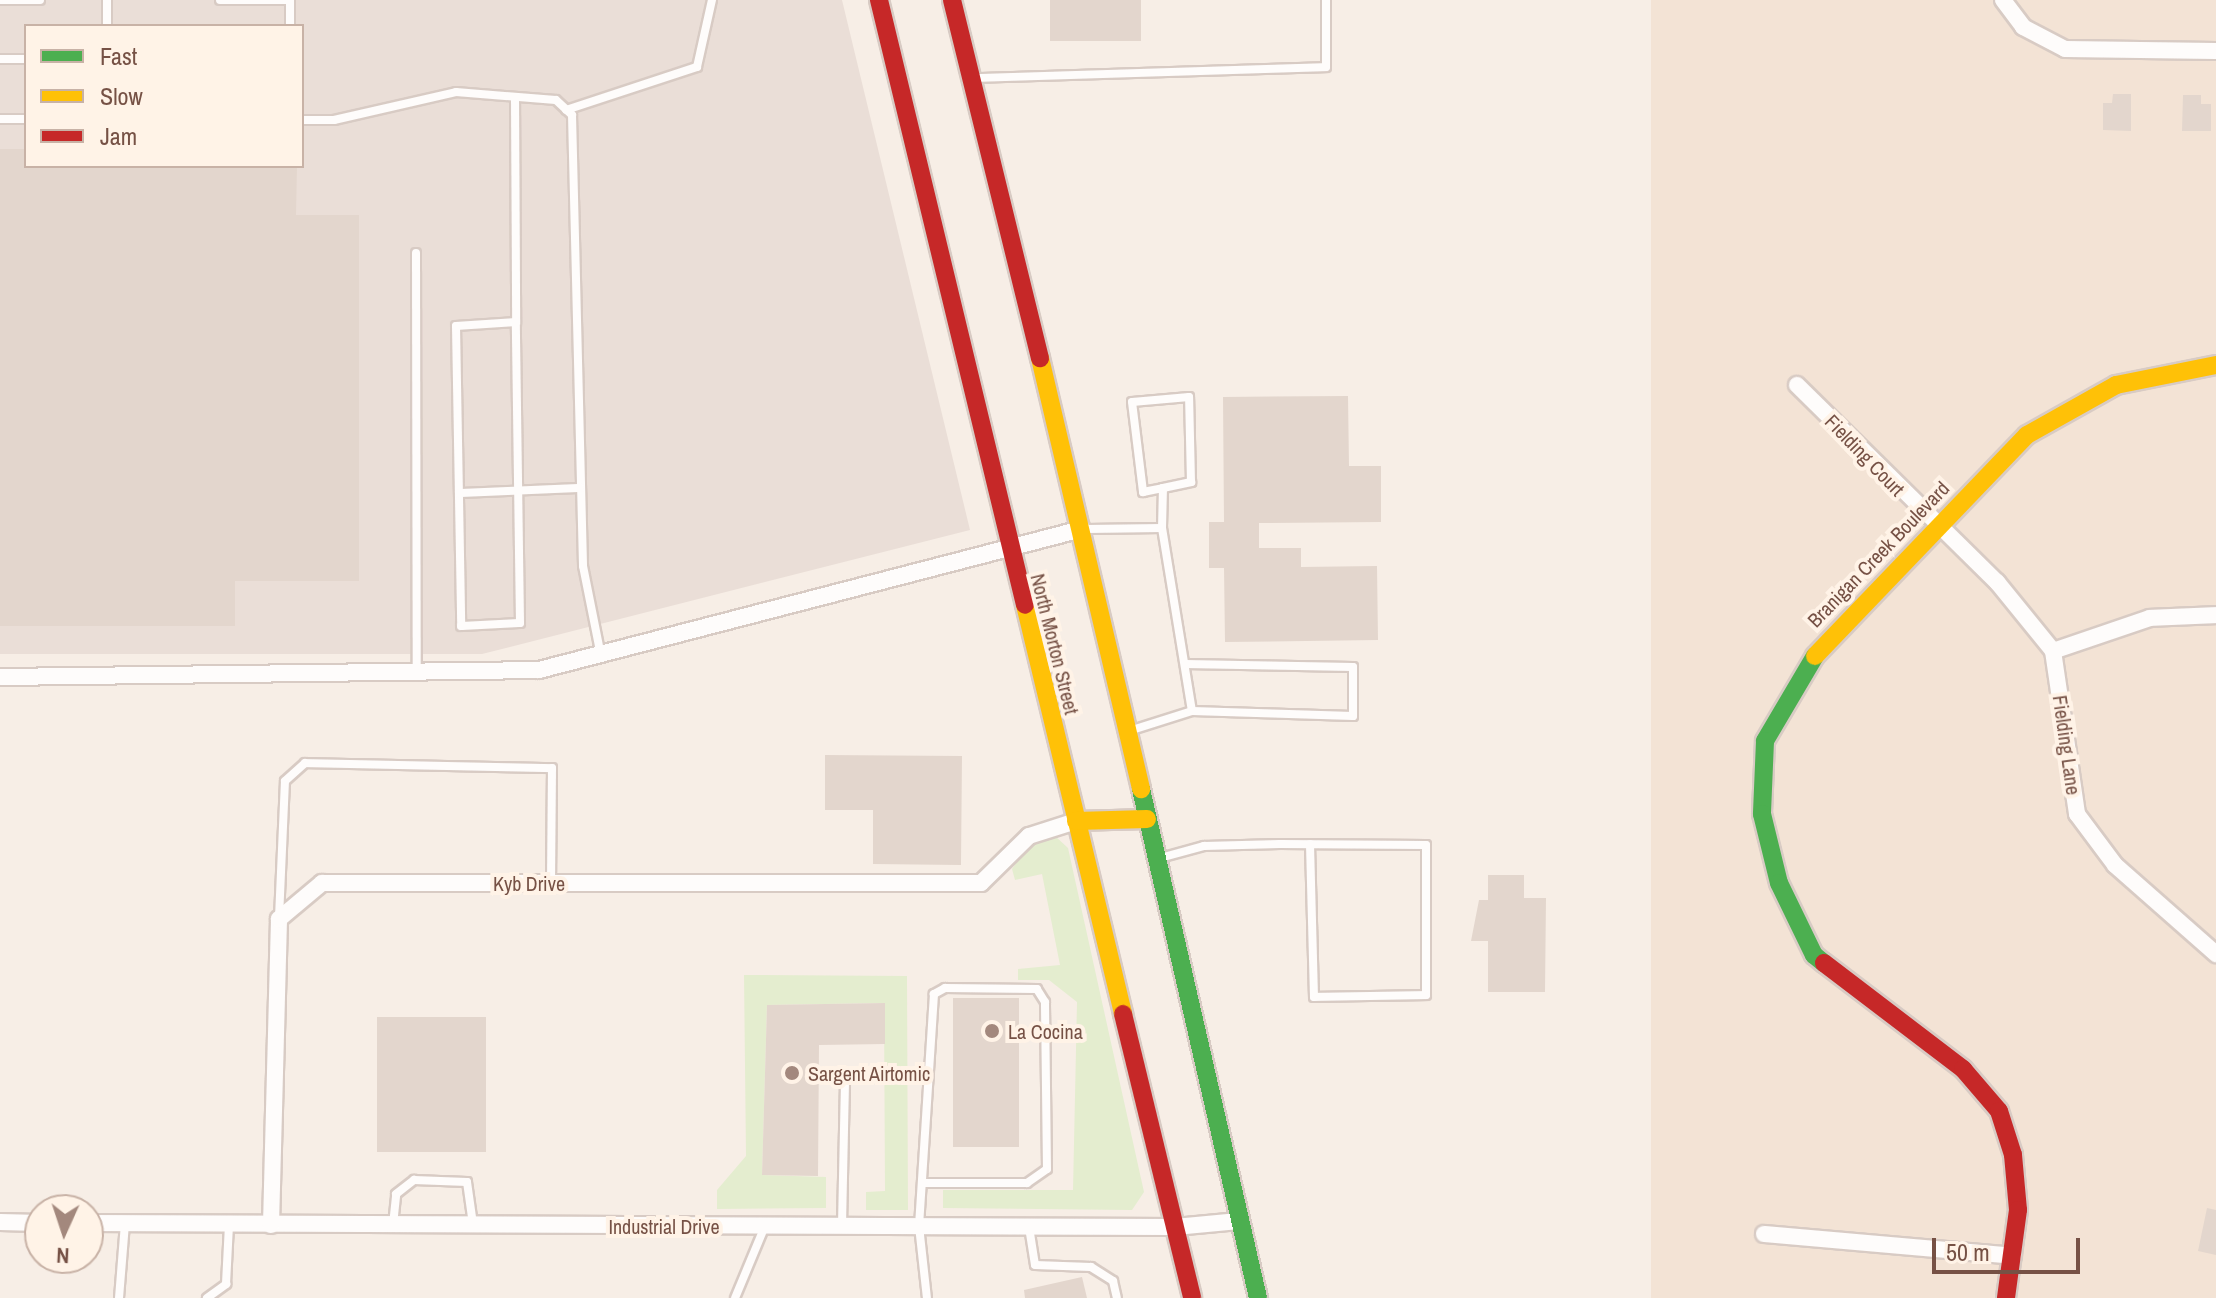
<!DOCTYPE html>
<style>
body{margin:0}
#map{position:relative;width:2216px;height:1298px;overflow:hidden;background:#f7eee6;font-family:"Archivo Narrow",sans-serif}
div>[style]{position:absolute}
[style*='--x']{left:calc(var(--x)*1px);top:calc(var(--y)*1px);width:calc(var(--w)*1px);rotate:calc(var(--a)*1deg)}
.residential>*{inset:0;background:#f3e3d5;transform-origin:0 0}
.industrial>*{inset:0;background:#eaded7}
.green>*{inset:0;background:#e4edcf}
.building>*{inset:0;background:#e3d6cd;transform-origin:0 0}
.roads{filter:drop-shadow(2px 0 #d8cbc4) drop-shadow(-2px 0 #d8cbc4) drop-shadow(0 2px #d8cbc4) drop-shadow(0 -2px #d8cbc4)}
.lane>*{height:8px;margin:-4px;padding:0 4px;transform-origin:4px;border-radius:4px;background:#fefcfb}
.street>*{height:16px;margin:-8px;padding:0 8px;transform-origin:8px;border-radius:8px;background:#fefcfb}
.fast>*{height:18px;margin:-9px;padding:0 9px;transform-origin:9px;border-radius:9px;background:#4caf50}
.slow>*{height:18px;margin:-9px;padding:0 9px;transform-origin:9px;border-radius:9px;background:#ffc107}
.jam>*{height:18px;margin:-9px;padding:0 9px;transform-origin:9px;border-radius:9px;background:#c62828}
.dots>*{width:22px;height:22px;translate:-50% -50%;box-sizing:border-box;border:4px solid #fff3e7;border-radius:50%}
span{translate:-50% -50%;white-space:nowrap;text-align:center;line-height:1.15;-webkit-text-stroke:8px #fff3e7;paint-order:stroke}
.street-label{font-size:20px;color:#765145}
.poi-label{font-size:20px;color:#765145}
.left{translate:0 -50%;text-align:left}
.legend{position:absolute;left:24px;top:24px;width:280px;height:144px;box-sizing:border-box;background:#fff3e7;border:2px solid #c8b2a6;margin:0;padding:10px 14px;list-style:none;font-size:24px;color:#765145}
.legend li{display:flex;align-items:center;gap:16px;height:40px}
.legend b{width:40px;border:2px solid #c8b2a6}
.north{position:absolute;left:24px;top:1194px;width:80px;height:80px;box-sizing:border-box;background:#fff3e7;border:2px solid #c8b2a6;border-radius:50%;rotate:183deg;font-size:22px;font-weight:700;line-height:32px;text-align:center;color:#765145}
.north::after{content:'';display:block;margin:auto;width:28px;height:36px;background:#a3887d;clip-path:polygon(50% 0,100% 100%,50% 72%,0 100%)}
.scale{position:absolute;left:1932px;top:1238px;width:148px;height:36px;box-sizing:border-box;border:4px solid #765145;border-top:0;padding-left:10px;font-size:24px;line-height:28px;white-space:nowrap;color:#765145;-webkit-text-stroke:6px #fff3e7;paint-order:stroke}
</style>
<div id="map">
<div class="residential">
<div style="left:1651px;top:0;width:565px;height:1299px"></div>
</div>
<div class="industrial">
<div style="clip-path:polygon(evenodd,0 0,842px 0,970px 530px,482px 654px,0 654px,0 0,26px 26px,302px 26px,302px 166px,26px 166px,26px 26px)"></div>
</div>
<div class="green">
<div style="clip-path:polygon(1054px 835px,1068px 848px,1144px 1192px,1132px 1210px,943px 1208px,943px 1190px,1073px 1190px,1077px 1002px,1049px 980px,1018px 980px,1018px 969px,1060px 965px,1042px 874px,1015px 880px,1012px 869px,1034px 838px)"></div>
<div style="clip-path:polygon(744px 975px,907px 976px,908px 1210px,866px 1210px,866px 1192px,885px 1191px,884px 1003px,767px 1005px,762px 1175px,826px 1177px,826px 1208px,717px 1209px,717px 1190px,746px 1156px)"></div>
</div>
<div class="building">
<div style="left:1050px;top:0;width:91px;height:41px"></div>
<div style="clip-path:polygon(2113px 94px,2131px 94px,2131px 131px,2103px 130px,2103px 103px,2112px 103px)"></div>
<div style="clip-path:polygon(2183px 95px,2201px 95px,2201px 104px,2211px 104px,2211px 131px,2182px 131px)"></div>
<div style="clip-path:polygon(0 149px,26px 149px,26px 166px,297px 166px,296px 215px,359px 215px,359px 581px,235px 581px,235px 626px,0 626px)"></div>
<div style="clip-path:polygon(1348px 396px,1349px 466px,1381px 466px,1381px 522px,1259px 523px,1259px 548px,1301px 548px,1301px 567px,1377px 566px,1378px 640px,1225px 642px,1224px 568px,1209px 568px,1209px 522px,1224px 522px,1223px 397px)"></div>
<div style="clip-path:polygon(825px 755px,962px 756px,961px 865px,873px 864px,873px 810px,825px 810px)"></div>
<div style="clip-path:polygon(1488px 875px,1524px 875px,1524px 898px,1546px 898px,1545px 992px,1488px 992px,1488px 941px,1471px 941px,1479px 900px,1488px 900px)"></div>
<div style="left:953px;top:998px;width:66px;height:149px"></div>
<div style="clip-path:polygon(885px 1003px,885px 1044px,819px 1045px,818px 1176px,762px 1175px,767px 1005px)"></div>
<div style="left:377px;top:1017px;width:109px;height:135px"></div>
<div style="clip-path:polygon(2207px 1208px,2216px 1210px,2216px 1255px,2198px 1251px)"></div>
<div style="clip-path:polygon(1082px 1277px,1087px 1298px,1025px 1298px,1024px 1290px)"></div>
</div>
<div class="roads">
<div class="lane">
<div style="--x:0;--y:0;--w:40;--a:0"></div>
<div style="--x:220;--y:0;--w:70;--a:0"></div>
<div style="--x:290;--y:0;--w:26;--a:90"></div>
<div style="--x:107;--y:26;--w:26;--a:-90"></div>
<div style="--x:0;--y:59;--w:26;--a:0"></div>
<div style="--x:977;--y:78;--w:349;--a:-1.8"></div>
<div style="--x:1326;--y:67;--w:67;--a:-90"></div>
<div style="--x:515;--y:97;--w:225;--a:89.7"></div>
<div style="--x:516;--y:322;--w:60;--a:176.2"></div>
<div style="--x:456;--y:326;--w:300;--a:89"></div>
<div style="--x:461;--y:626;--w:59;--a:-2.9"></div>
<div style="--x:520;--y:623;--w:301;--a:-90.8"></div>
<div style="--x:566;--y:110;--w:138;--a:-18.2"></div>
<div style="--x:697;--y:67;--w:69;--a:-77.4"></div>
<div style="--x:0;--y:119;--w:26;--a:0"></div>
<div style="--x:302;--y:120;--w:32;--a:0"></div>
<div style="--x:334;--y:120;--w:125;--a:-12.9"></div>
<div style="--x:456;--y:92;--w:100;--a:4.6"></div>
<div style="--x:556;--y:100;--w:22;--a:43"></div>
<div style="--x:572;--y:115;--w:451;--a:88.6"></div>
<div style="--x:583;--y:566;--w:92;--a:78.7"></div>
<div style="--x:416;--y:253;--w:420;--a:89.9"></div>
<div style="--x:459;--y:493;--w:121;--a:-2.4"></div>
<div style="--x:1162;--y:528;--w:40;--a:-88.6"></div>
<div style="--x:1163;--y:488;--w:29;--a:-12"></div>
<div style="--x:1191;--y:482;--w:85;--a:-91.3"></div>
<div style="--x:1189;--y:397;--w:57;--a:175"></div>
<div style="--x:1132;--y:402;--w:91;--a:83"></div>
<div style="--x:1143;--y:492;--w:20;--a:-11"></div>
<div style="--x:1087;--y:529;--w:75;--a:-0.8"></div>
<div style="--x:1162;--y:528;--w:185;--a:80.7"></div>
<div style="--x:1192;--y:711;--w:161;--a:1.8"></div>
<div style="--x:1353;--y:716;--w:49;--a:-90"></div>
<div style="--x:1353;--y:667;--w:168;--a:-179"></div>
<div style="--x:1132;--y:730;--w:63;--a:-17.6"></div>
<div style="--x:1160;--y:858;--w:46;--a:-15.3"></div>
<div style="--x:1204;--y:846;--w:76;--a:-1.5"></div>
<div style="--x:1280;--y:844;--w:146;--a:0.4"></div>
<div style="--x:1426;--y:845;--w:150;--a:90"></div>
<div style="--x:1426;--y:995;--w:112;--a:179"></div>
<div style="--x:1314;--y:997;--w:153;--a:-91.5"></div>
<div style="--x:279;--y:918;--w:137;--a:-87.5"></div>
<div style="--x:285;--y:781;--w:27;--a:-42"></div>
<div style="--x:305;--y:763;--w:247;--a:1.2"></div>
<div style="--x:552;--y:768;--w:115;--a:90.5"></div>
<div style="--x:925;--y:1183;--w:102;--a:0"></div>
<div style="--x:1027;--y:1183;--w:24;--a:-35"></div>
<div style="--x:1047;--y:1169;--w:167;--a:-90.7"></div>
<div style="--x:1045;--y:1002;--w:15;--a:-122"></div>
<div style="--x:1037;--y:989;--w:92;--a:-179.4"></div>
<div style="--x:945;--y:988;--w:13;--a:151"></div>
<div style="--x:934;--y:994;--w:232;--a:93.7"></div>
<div style="--x:919;--y:1226;--w:72;--a:83.7"></div>
<div style="--x:393;--y:1225;--w:31;--a:-84"></div>
<div style="--x:396;--y:1194;--w:23;--a:-38"></div>
<div style="--x:414;--y:1180;--w:53;--a:2.2"></div>
<div style="--x:467;--y:1182;--w:42;--a:81.9"></div>
<div style="--x:842;--y:1225;--w:149;--a:-88.8"></div>
<div style="--x:1029;--y:1227;--w:38;--a:81"></div>
<div style="--x:1035;--y:1265;--w:56;--a:2"></div>
<div style="--x:1091;--y:1267;--w:26;--a:32"></div>
<div style="--x:1113;--y:1281;--w:17;--a:77"></div>
<div style="--x:119;--y:1298;--w:75;--a:-85.4"></div>
<div style="--x:207;--y:1298;--w:24;--a:-36"></div>
<div style="--x:226;--y:1284;--w:60;--a:-87.1"></div>
<div style="--x:735;--y:1298;--w:78;--a:-67.4"></div>
</div>
<div class="street">
<div style="--x:2003;--y:0;--w:34;--a:53"></div>
<div style="--x:2023;--y:27;--w:47;--a:27.6"></div>
<div style="--x:2065;--y:49;--w:151;--a:0.8"></div>
<div style="--x:1797;--y:385;--w:281;--a:44.6"></div>
<div style="--x:1997;--y:582;--w:89;--a:50.9"></div>
<div style="--x:2053;--y:651;--w:165;--a:81.6"></div>
<div style="--x:2077;--y:814;--w:64;--a:53.3"></div>
<div style="--x:2115;--y:865;--w:135;--a:41.4"></div>
<div style="--x:2053;--y:651;--w:102;--a:-18.8"></div>
<div style="--x:2150;--y:618;--w:66;--a:-2.6"></div>
<div style="--x:0;--y:677;--w:539;--a:-0.74"></div>
<div style="--x:539;--y:670;--w:561;--a:-14.56"></div>
<div style="--x:0;--y:1222;--w:40;--a:1.4"></div>
<div style="--x:88;--y:1223;--w:1087;--a:0.21"></div>
<div style="--x:1175;--y:1227;--w:64;--a:-5.4"></div>
<div style="--x:271;--y:1225;--w:306;--a:-88.5"></div>
<div style="--x:279;--y:919;--w:56;--a:-39.9"></div>
<div style="--x:322;--y:883;--w:659;--a:0"></div>
<div style="--x:981;--y:883;--w:67;--a:-44.4"></div>
<div style="--x:1029;--y:836;--w:49;--a:-17.7"></div>
<div style="--x:1764;--y:1234;--w:250;--a:5"></div>
</div>
<div class="fast">
<div style="--x:1815;--y:656;--w:99;--a:120.5"></div>
<div style="--x:1765;--y:741;--w:73;--a:92.4"></div>
<div style="--x:1762;--y:814;--w:71;--a:76.2"></div>
<div style="--x:1779;--y:883;--w:80;--a:64.1"></div>
<div style="--x:1814;--y:955;--w:13;--a:39"></div>
<div style="--x:1141;--y:789;--w:522;--a:77.05"></div>
</div>
<div class="slow">
<div style="--x:1040;--y:358;--w:443;--a:76.8"></div>
<div style="--x:1025;--y:605;--w:421;--a:76.5"></div>
<div style="--x:1815;--y:656;--w:306;--a:-46.2"></div>
<div style="--x:2027;--y:435;--w:102;--a:-29.3"></div>
<div style="--x:2116;--y:385;--w:102;--a:-11.3"></div>
<div style="--x:1076;--y:821;--w:71;--a:-1.6"></div>
</div>
<div class="jam">
<div style="--x:879;--y:0;--w:622;--a:76.43"></div>
<div style="--x:952;--y:0;--w:369;--a:76.2"></div>
<div style="--x:1824;--y:963;--w:175;--a:37.3"></div>
<div style="--x:1963;--y:1069;--w:55;--a:49.4"></div>
<div style="--x:1999;--y:1111;--w:46;--a:72.3"></div>
<div style="--x:2013;--y:1155;--w:55;--a:84.8"></div>
<div style="--x:2018;--y:1210;--w:89;--a:97.8"></div>
<div style="--x:1123;--y:1014;--w:292;--a:76.3"></div>
</div>
</div>
<div class="dots">
<div style="left:992px;top:1031px;background:#a3887d"></div>
<div style="left:792px;top:1073px;background:#a3887d"></div>
</div>
<div class="street-label">
<span style="left:1865px;top:455px;rotate:46deg">Fielding Court</span>
<span style="left:1878px;top:554px;rotate:-46deg">Branigan Creek Boulevard</span>
<span style="left:1055px;top:644px;rotate:76deg">North Morton Street</span>
<span style="left:2067px;top:745px;rotate:82deg">Fielding Lane</span>
<span style="left:529px;top:883px">Kyb Drive</span>
<span style="left:664px;top:1226px">Industrial Drive</span>
</div>
<div class="poi-label">
<span class="left" style="left:1008px;top:1031px">La Cocina</span>
<span class="left" style="left:808px;top:1073px">Sargent Airtomic</span>
</div>
<ul class="legend">
<li><b style="height:10px;background:#4caf50"></b>Fast</li>
<li><b style="height:10px;background:#ffc107"></b>Slow</li>
<li><b style="height:10px;background:#c62828"></b>Jam</li>
</ul>
<div class="north">N</div>
<div class="scale">50 m</div>
</div>
